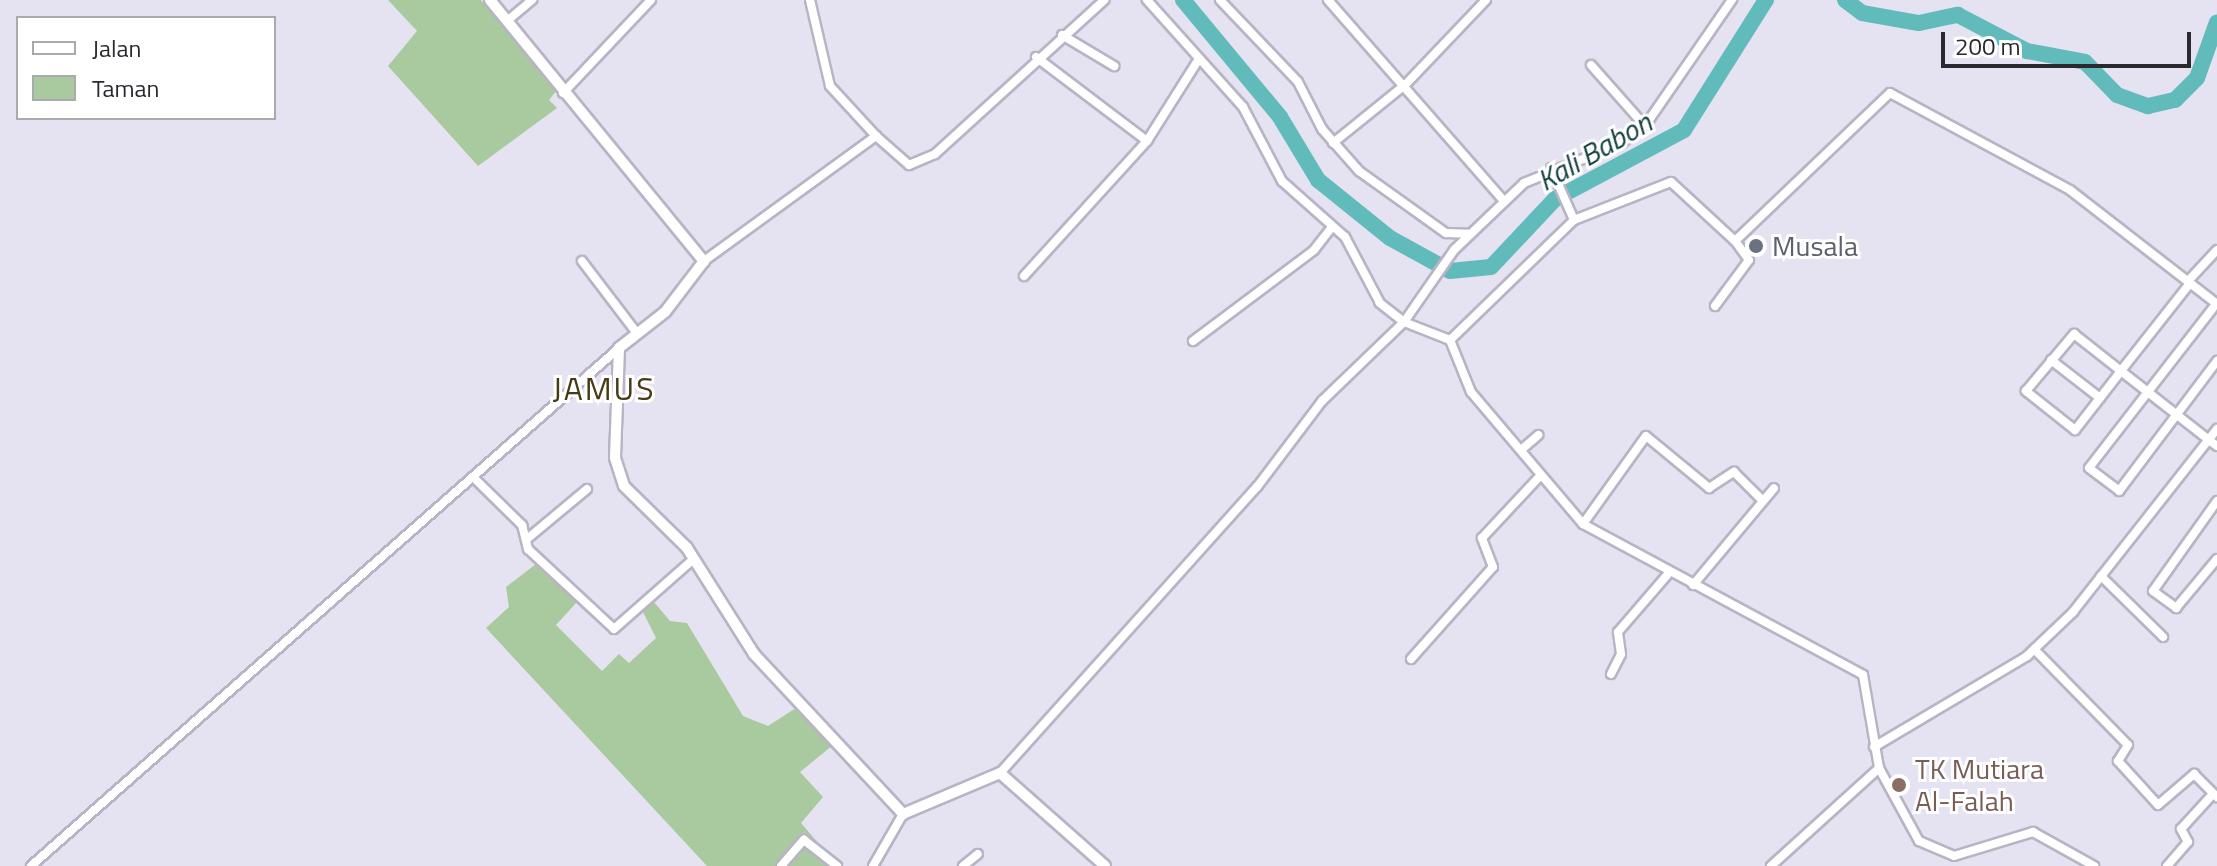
<!DOCTYPE html>
<style>
body{margin:0}
#map{position:relative;width:2217px;height:866px;overflow:hidden;background:#e5e2f2;font-family:"Titillium Web",sans-serif}
div>[style]{position:absolute}
[style*='--x']{left:calc(var(--x)*1px);top:calc(var(--y)*1px);width:calc(var(--w)*1px);rotate:calc(var(--a)*1deg)}
.green>*{inset:0;background:#a8ca9e}
.river>*{height:16px;margin:-8px;padding:0 8px;transform-origin:8px;border-radius:8px;background:#62bbbb}
.roads{filter:drop-shadow(2px 0 #b8b4c4) drop-shadow(-2px 0 #b8b4c4) drop-shadow(0 2px #b8b4c4) drop-shadow(0 -2px #b8b4c4)}
.minor>*{height:8px;margin:-4px;padding:0 4px;transform-origin:4px;border-radius:4px;background:#fff}
.tertiary>*{height:10px;margin:-5px;padding:0 5px;transform-origin:5px;border-radius:5px;background:#fff}
.dots>*{width:22px;height:22px;translate:-50% -50%;box-sizing:border-box;border:4px solid #fff;border-radius:50%}
span{translate:-50% -50%;white-space:nowrap;text-align:center;line-height:1.15;-webkit-text-stroke:6px #fff;paint-order:stroke}
.worship-label{font-size:28px;color:#5b616d}
.left{translate:0 -50%;text-align:left}
.education-label{font-size:28px;color:#785e54}
.water-label{font-size:30px;color:#184242;font-style:italic}
.quarter-label{font-size:32px;color:#453c13;letter-spacing:2px}
.legend{position:absolute;left:16px;top:16px;width:260px;height:104px;box-sizing:border-box;background:#fff;border:2px solid #aaa9ac;margin:0;padding:10px 14px;list-style:none;font-size:24px;color:#2a292f}
.legend li{display:flex;align-items:center;gap:16px;height:40px}
.legend b{width:40px;border:2px solid #aaa9ac}
.scale{position:absolute;left:1941px;top:32px;width:250px;height:36px;box-sizing:border-box;border:4px solid #2a292f;border-top:0;padding-left:10px;font-size:24px;line-height:28px;white-space:nowrap;color:#2a292f;-webkit-text-stroke:6px #fff;paint-order:stroke}
</style>
<div id="map">
<div class="green">
<div style="clip-path:polygon(388px 0,481px 0,556px 91px,549px 100px,557px 108px,478px 166px,388px 66px,417px 31px)"></div>
<div style="clip-path:polygon(540px 561px,577px 602px,556px 625px,602px 671px,619px 654px,629px 663px,656px 638px,643px 612px,654px 602px,670px 621px,687px 623px,743px 716px,768px 726px,796px 708px,833px 745px,800px 772px,823px 797px,801px 823px,838px 866px,707px 866px,486px 628px,509px 607px,506px 587px)"></div>
</div>
<div class="river">
<div style="--x:1183;--y:0;--w:152;--a:50.3"></div>
<div style="--x:1280;--y:117;--w:74;--a:58.9"></div>
<div style="--x:1318;--y:180;--w:92;--a:38.9"></div>
<div style="--x:1390;--y:238;--w:68;--a:28.8"></div>
<div style="--x:1450;--y:271;--w:41;--a:-5.6"></div>
<div style="--x:1491;--y:267;--w:93;--a:-46.7"></div>
<div style="--x:1555;--y:199;--w:146;--a:-28.1"></div>
<div style="--x:1684;--y:130;--w:154;--a:-57.8"></div>
<div style="--x:1845;--y:0;--w:21;--a:37"></div>
<div style="--x:1862;--y:13;--w:58;--a:10"></div>
<div style="--x:1919;--y:23;--w:40;--a:-12"></div>
<div style="--x:1958;--y:15;--w:78;--a:27.6"></div>
<div style="--x:2027;--y:51;--w:59;--a:10.7"></div>
<div style="--x:2085;--y:62;--w:46;--a:45.9"></div>
<div style="--x:2117;--y:95;--w:33;--a:20"></div>
<div style="--x:2148;--y:106;--w:28;--a:-13"></div>
<div style="--x:2175;--y:100;--w:31;--a:-45"></div>
<div style="--x:2197;--y:78;--w:59;--a:-70.3"></div>
</div>
<div class="roads">
<div class="minor">
<div style="--x:810;--y:0;--w:88;--a:76.9"></div>
<div style="--x:830;--y:86;--w:68;--a:47.4"></div>
<div style="--x:1220;--y:0;--w:113;--a:46.4"></div>
<div style="--x:1298;--y:82;--w:53;--a:62.9"></div>
<div style="--x:1322;--y:129;--w:56;--a:48.6"></div>
<div style="--x:1359;--y:171;--w:107;--a:35.5"></div>
<div style="--x:1446;--y:233;--w:23;--a:2"></div>
<div style="--x:1328;--y:0;--w:267;--a:48.8"></div>
<div style="--x:507;--y:21;--w:33;--a:-40"></div>
<div style="--x:1062;--y:35;--w:61;--a:30.8"></div>
<div style="--x:1036;--y:57;--w:139;--a:37.1"></div>
<div style="--x:1591;--y:65;--w:80;--a:48.5"></div>
<div style="--x:563;--y:93;--w:128;--a:-46.6"></div>
<div style="--x:1333;--y:143;--w:94;--a:-38.9"></div>
<div style="--x:1406;--y:84;--w:116;--a:-46.4"></div>
<div style="--x:1551;--y:168;--w:57;--a:66.1"></div>
<div style="--x:1574;--y:220;--w:104;--a:-21.4"></div>
<div style="--x:1671;--y:182;--w:87;--a:42.7"></div>
<div style="--x:1574;--y:220;--w:173;--a:135.9"></div>
<div style="--x:1450;--y:340;--w:56;--a:68"></div>
<div style="--x:1471;--y:392;--w:173;--a:49.7"></div>
<div style="--x:1583;--y:524;--w:318;--a:28.3"></div>
<div style="--x:1863;--y:675;--w:94;--a:80.2"></div>
<div style="--x:1879;--y:768;--w:83;--a:61.3"></div>
<div style="--x:1919;--y:841;--w:38;--a:23"></div>
<div style="--x:1954;--y:856;--w:83;--a:-16.9"></div>
<div style="--x:2033;--y:832;--w:70;--a:29.1"></div>
<div style="--x:582;--y:261;--w:89;--a:52.7"></div>
<div style="--x:704;--y:261;--w:213;--a:-36"></div>
<div style="--x:876;--y:136;--w:44;--a:41.3"></div>
<div style="--x:909;--y:165;--w:28;--a:-23"></div>
<div style="--x:935;--y:154;--w:229;--a:-42.3"></div>
<div style="--x:1024;--y:276;--w:183;--a:-47.7"></div>
<div style="--x:1147;--y:141;--w:93;--a:-57.7"></div>
<div style="--x:2189;--y:280;--w:41;--a:-47"></div>
<div style="--x:2187;--y:287;--w:107;--a:128.2"></div>
<div style="--x:2121;--y:371;--w:75;--a:127.9"></div>
<div style="--x:2075;--y:430;--w:63;--a:-141.5"></div>
<div style="--x:2026;--y:391;--w:75;--a:-49.9"></div>
<div style="--x:2074;--y:334;--w:60;--a:38.2"></div>
<div style="--x:2121;--y:371;--w:112;--a:38.1"></div>
<div style="--x:2209;--y:440;--w:10;--a:37"></div>
<div style="--x:1715;--y:306;--w:57;--a:-53.5"></div>
<div style="--x:1749;--y:260;--w:24;--a:-126"></div>
<div style="--x:1735;--y:241;--w:214;--a:-43.7"></div>
<div style="--x:1890;--y:93;--w:204;--a:28.3"></div>
<div style="--x:2070;--y:190;--w:186;--a:37.8"></div>
<div style="--x:2213;--y:308;--w:202;--a:127.8"></div>
<div style="--x:2089;--y:468;--w:38;--a:37"></div>
<div style="--x:2119;--y:491;--w:163;--a:-53"></div>
<div style="--x:1450;--y:340;--w:49;--a:-158.6"></div>
<div style="--x:1404;--y:322;--w:88;--a:-55.2"></div>
<div style="--x:1454;--y:250;--w:97;--a:-43.7"></div>
<div style="--x:1524;--y:183;--w:106;--a:-22.2"></div>
<div style="--x:1622;--y:143;--w:32;--a:-39"></div>
<div style="--x:1647;--y:123;--w:150;--a:-55.4"></div>
<div style="--x:1193;--y:341;--w:151;--a:-36.9"></div>
<div style="--x:1314;--y:250;--w:29;--a:-52"></div>
<div style="--x:2051;--y:360;--w:62;--a:37.8"></div>
<div style="--x:1521;--y:450;--w:23;--a:-41"></div>
<div style="--x:473;--y:477;--w:69;--a:44.4"></div>
<div style="--x:522;--y:525;--w:25;--a:76"></div>
<div style="--x:528;--y:549;--w:117;--a:42.9"></div>
<div style="--x:614;--y:629;--w:103;--a:-41.4"></div>
<div style="--x:2217;--y:501;--w:110;--a:125.4"></div>
<div style="--x:2153;--y:591;--w:29;--a:36"></div>
<div style="--x:2176;--y:608;--w:64;--a:-50.1"></div>
<div style="--x:1583;--y:524;--w:108;--a:-54.4"></div>
<div style="--x:1646;--y:436;--w:82;--a:39.5"></div>
<div style="--x:1709;--y:488;--w:30;--a:-33"></div>
<div style="--x:1734;--y:472;--w:37;--a:45"></div>
<div style="--x:527;--y:539;--w:78;--a:-39.8"></div>
<div style="--x:2101;--y:576;--w:87;--a:44.5"></div>
<div style="--x:1693;--y:585;--w:126;--a:-50.1"></div>
<div style="--x:2034;--y:649;--w:134;--a:45.6"></div>
<div style="--x:2128;--y:745;--w:19;--a:122"></div>
<div style="--x:2118;--y:761;--w:59;--a:47.7"></div>
<div style="--x:2158;--y:805;--w:48;--a:-40.7"></div>
<div style="--x:2194;--y:774;--w:33;--a:45"></div>
<div style="--x:1411;--y:659;--w:123;--a:-48.3"></div>
<div style="--x:1493;--y:567;--w:31;--a:-111"></div>
<div style="--x:1482;--y:538;--w:86;--a:-46.9"></div>
<div style="--x:1611;--y:674;--w:22;--a:-63"></div>
<div style="--x:1621;--y:654;--w:22;--a:-98"></div>
<div style="--x:1618;--y:632;--w:78;--a:-49.2"></div>
<div style="--x:1874;--y:747;--w:178;--a:-30.7"></div>
<div style="--x:2027;--y:656;--w:64;--a:-43.7"></div>
<div style="--x:2073;--y:612;--w:233;--a:-51.8"></div>
<div style="--x:1000;--y:773;--w:385;--a:-48.1"></div>
<div style="--x:1257;--y:487;--w:108;--a:-52.9"></div>
<div style="--x:1322;--y:401;--w:114;--a:-43.9"></div>
<div style="--x:1404;--y:322;--w:31;--a:-142"></div>
<div style="--x:1380;--y:303;--w:75;--a:-117.9"></div>
<div style="--x:1345;--y:237;--w:84;--a:-138.4"></div>
<div style="--x:1282;--y:181;--w:84;--a:-117.8"></div>
<div style="--x:1243;--y:107;--w:144;--a:-131.9"></div>
<div style="--x:31;--y:866;--w:784;--a:-41.38"></div>
<div style="--x:781;--y:866;--w:35;--a:-49"></div>
<div style="--x:804;--y:840;--w:42;--a:38.2"></div>
<div style="--x:873;--y:866;--w:60;--a:-60"></div>
<div style="--x:963;--y:866;--w:19;--a:-39"></div>
<div style="--x:1771;--y:866;--w:146;--a:-42.2"></div>
<div style="--x:2167;--y:866;--w:32;--a:-49"></div>
<div style="--x:2188;--y:842;--w:15;--a:-118"></div>
<div style="--x:2181;--y:829;--w:47;--a:-47.6"></div>
</div>
<div class="tertiary">
<div style="--x:490;--y:0;--w:338;--a:50.7"></div>
<div style="--x:704;--y:261;--w:64;--a:127.4"></div>
<div style="--x:665;--y:312;--w:58;--a:142"></div>
<div style="--x:619;--y:348;--w:110;--a:92.1"></div>
<div style="--x:615;--y:458;--w:29;--a:72"></div>
<div style="--x:624;--y:486;--w:88;--a:44.5"></div>
<div style="--x:687;--y:548;--w:125;--a:57.7"></div>
<div style="--x:754;--y:654;--w:219;--a:47"></div>
<div style="--x:903;--y:814;--w:105;--a:-22.9"></div>
<div style="--x:1000;--y:773;--w:140;--a:41.5"></div>
</div>
</div>
<div class="dots">
<div style="left:1756px;top:246px;background:#6b7280"></div>
<div style="left:1899px;top:785px;background:#8d6e63"></div>
</div>
<div class="worship-label">
<span class="left" style="left:1772px;top:246px">Musala</span>
</div>
<div class="education-label">
<span class="left" style="left:1915px;top:785px">TK Mutiara<br>Al-Falah</span>
</div>
<div class="water-label">
<span style="left:1594px;top:151px;rotate:-30deg">Kali Babon</span>
</div>
<div class="quarter-label">
<span style="left:604px;top:388px">JAMUS</span>
</div>
<ul class="legend">
<li><b style="height:10px;background:#fff"></b>Jalan</li>
<li><b style="height:22px;background:#a8ca9e"></b>Taman</li>
</ul>
<div class="scale">200 m</div>
</div>
